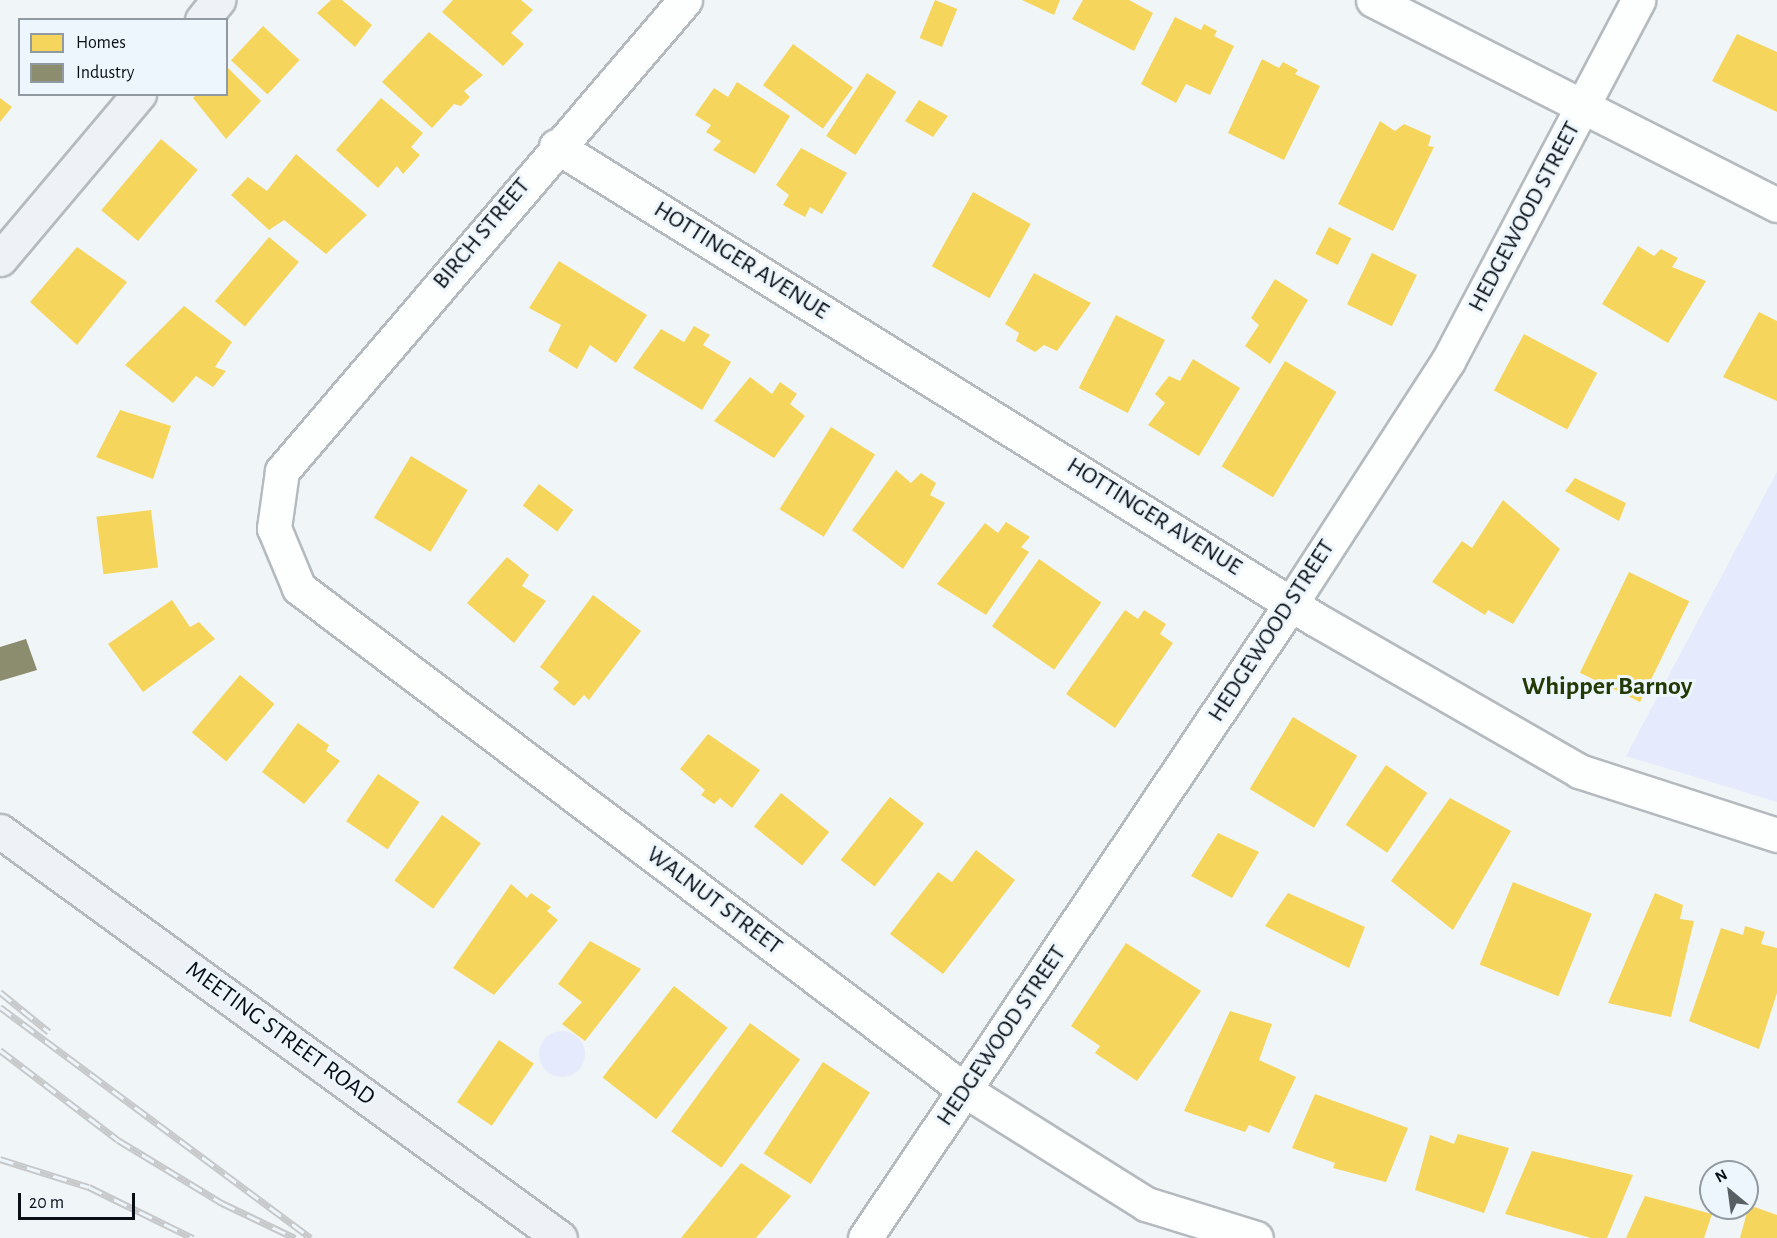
<!DOCTYPE html>
<style>
body{margin:0}
#map{position:relative;width:1777px;height:1238px;overflow:hidden;background:#f0f5f8;font-family:"Alegreya Sans",sans-serif}
div>[style]{position:absolute}
[style*='--x']{left:calc(var(--x)*1px);top:calc(var(--y)*1px);width:calc(var(--w)*1px);rotate:calc(var(--a)*1deg)}
.green>*{inset:0;background:#e5eafc}
.round{border-radius:50%}
.homes>*{inset:0;background:#f6d55c;transform-origin:0 0}
.industry>*{inset:0;background:#8c8c6e}
.roads{filter:drop-shadow(2px 0 #b4babe) drop-shadow(-2px 0 #b4babe) drop-shadow(0 2px #b4babe) drop-shadow(0 -2px #b4babe)}
.street>*{height:33px;margin:-16.5px;padding:0 16.5px;transform-origin:16.5px;border-radius:16.5px;background:#fdfefe}
.secondary>*{height:33px;margin:-16.5px;padding:0 16.5px;transform-origin:16.5px;border-radius:16.5px;background:#eef2f6}
.rail>*{height:7px;margin-top:-3.5px;transform-origin:0;background:repeating-linear-gradient(90deg,#edf6fc 0 14px,#c6c8c9 0 28px);box-sizing:border-box;border-block:2px solid #c6c8c9}
span{translate:-50% -50%;white-space:nowrap;text-align:center;line-height:1.15;-webkit-text-stroke:6px #edf6fc;paint-order:stroke}
.street-label{font-size:24px;color:#081015}
.neighbourhood-label{font-size:26px;color:#243a05;font-weight:700}
.legend{position:absolute;left:18px;top:18px;width:210px;height:78px;box-sizing:border-box;background:#edf6fc;border:2px solid #919aa0;margin:0;padding:8px 10px;list-style:none;font-size:18px;color:#081015}
.legend li{display:flex;align-items:center;gap:12px;height:30px}
.legend b{width:30px;border:2px solid #919aa0}
.north{position:absolute;left:1699px;top:1160px;width:60px;height:60px;box-sizing:border-box;background:#edf6fc;border:2px solid #919aa0;border-radius:50%;rotate:331deg;font-size:16px;font-weight:700;line-height:24px;text-align:center;color:#081015}
.north::after{content:'';display:block;margin:auto;width:21px;height:27px;background:#596064;clip-path:polygon(50% 0,100% 100%,50% 72%,0 100%)}
.scale{position:absolute;left:18px;top:1193px;width:117px;height:27px;box-sizing:border-box;border:3px solid #081015;border-top:0;padding-left:8px;font-size:18px;line-height:21px;white-space:nowrap;color:#081015;-webkit-text-stroke:4px #edf6fc;paint-order:stroke}
</style>
<div id="map">
<div class="green">
<div style="clip-path:polygon(1777px 472px,1777px 802px,1626px 756px)"></div>
<div class="round" style="left:539px;top:1031px;width:46px;height:46px"></div>
</div>
<div class="homes">
<div style="clip-path:polygon(331px 0,342px 0,372px 25px,355px 47px,317px 13px)"></div>
<div style="clip-path:polygon(453px 0,521px 0,533px 10px,511px 33px,524px 44px,503px 66px,442px 12px)"></div>
<div style="left:935px;top:0;width:24px;height:41px;rotate:22deg"></div>
<div style="clip-path:polygon(1022px 0,1060px 0,1054px 15px)"></div>
<div style="clip-path:polygon(1083px 0,1129px 0,1153px 13px,1134px 51px,1072px 19px)"></div>
<div style="clip-path:polygon(1175px 17px,1201px 30px,1204px 24px,1217px 31px,1214px 36px,1234px 46px,1210px 95px,1186px 84px,1176px 103px,1141px 84px)"></div>
<div style="left:263px;top:26px;width:50px;height:47px;rotate:43deg"></div>
<div style="clip-path:polygon(429px 32px,483px 75px,464px 91px,470px 97px,461px 106px,454px 104px,432px 128px,382px 82px)"></div>
<div style="clip-path:polygon(1737px 34px,1777px 52px,1777px 112px,1712px 81px)"></div>
<div style="left:793px;top:44px;width:74px;height:51px;rotate:36deg"></div>
<div style="clip-path:polygon(1262px 59px,1279px 68px,1283px 62px,1298px 70px,1295px 74px,1320px 86px,1284px 160px,1228px 133px)"></div>
<div style="clip-path:polygon(228px 68px,261px 101px,226px 139px,193px 98px,197px 94px,226px 94px)"></div>
<div style="left:867px;top:73px;width:35px;height:75px;rotate:33deg"></div>
<div style="clip-path:polygon(737px 82px,790px 116px,755px 174px,713px 150px,721px 141px,706px 132px,711px 125px,695px 115px,714px 88px,728px 97px)"></div>
<div style="clip-path:polygon(0 98px,12px 107px,0 122px)"></div>
<div style="clip-path:polygon(381px 98px,423px 133px,411px 147px,420px 155px,403px 174px,397px 166px,378px 188px,336px 150px)"></div>
<div style="clip-path:polygon(919px 100px,948px 116px,933px 137px,905px 121px)"></div>
<div style="clip-path:polygon(1380px 121px,1395px 131px,1404px 124px,1431px 136px,1428px 146px,1434px 147px,1393px 231px,1338px 204px)"></div>
<div style="left:161px;top:139px;width:48px;height:93px;rotate:40deg"></div>
<div style="clip-path:polygon(801px 148px,847px 173px,822px 214px,810px 207px,805px 217px,783px 205px,789px 195px,776px 185px)"></div>
<div style="clip-path:polygon(296px 154px,367px 215px,326px 254px,284px 220px,269px 230px,231px 195px,248px 177px,267px 191px)"></div>
<div style="left:973px;top:192px;width:66px;height:85px;rotate:29deg"></div>
<div style="left:1329px;top:227px;width:25px;height:30px;rotate:27deg"></div>
<div style="left:269px;top:237px;width:39px;height:84px;rotate:40deg"></div>
<div style="clip-path:polygon(1638px 246px,1654px 256px,1661px 249px,1678px 258px,1672px 267px,1706px 281px,1668px 343px,1602px 304px)"></div>
<div style="clip-path:polygon(77px 247px,127px 282px,77px 345px,30px 302px)"></div>
<div style="left:1372px;top:253px;width:50px;height:57px;rotate:26deg"></div>
<div style="clip-path:polygon(559px 261px,647px 315px,616px 363px,590px 345px,577px 369px,548px 351px,561px 325px,529px 308px)"></div>
<div style="clip-path:polygon(1034px 273px,1091px 303px,1057px 351px,1044px 345px,1035px 352px,1016px 341px,1019px 333px,1005px 324px)"></div>
<div style="clip-path:polygon(1275px 279px,1308px 300px,1270px 364px,1245px 346px,1259px 325px,1251px 318px)"></div>
<div style="clip-path:polygon(184px 306px,232px 342px,215px 367px,226px 371px,213px 387px,196px 376px,173px 403px,125px 365px)"></div>
<div style="clip-path:polygon(1759px 312px,1777px 321px,1777px 401px,1723px 377px)"></div>
<div style="left:1116px;top:315px;width:55px;height:82px;rotate:27deg"></div>
<div style="clip-path:polygon(694px 326px,710px 335px,703px 345px,731px 362px,702px 410px,633px 368px,661px 329px,684px 342px)"></div>
<div style="left:1524px;top:334px;width:83px;height:64px;rotate:28deg"></div>
<div style="clip-path:polygon(1193px 359px,1240px 388px,1199px 456px,1148px 425px,1165px 403px,1155px 394px,1169px 376px,1180px 381px)"></div>
<div style="left:1285px;top:361px;width:60px;height:123px;rotate:31deg"></div>
<div style="clip-path:polygon(750px 377px,772px 394px,780px 382px,797px 394px,790px 404px,805px 416px,774px 458px,714px 421px)"></div>
<div style="clip-path:polygon(120px 410px,171px 426px,153px 479px,96px 457px)"></div>
<div style="left:831px;top:427px;width:52px;height:97px;rotate:32deg"></div>
<div style="left:411px;top:456px;width:66px;height:72px;rotate:31deg"></div>
<div style="clip-path:polygon(896px 470px,911px 483px,921px 473px,936px 483px,930px 495px,945px 503px,903px 569px,852px 530px)"></div>
<div style="clip-path:polygon(1575px 478px,1626px 503px,1619px 521px,1565px 491px)"></div>
<div style="left:539px;top:484px;width:43px;height:27px;rotate:37deg"></div>
<div style="clip-path:polygon(1503px 500px,1560px 549px,1513px 624px,1488px 610px,1485px 615px,1432px 582px,1462px 541px,1472px 548px)"></div>
<div style="left:151px;top:510px;width:58px;height:55px;rotate:83deg"></div>
<div style="clip-path:polygon(1006px 522px,1030px 537px,1021px 547px,1029px 552px,986px 615px,937px 584px,985px 523px,998px 533px)"></div>
<div style="clip-path:polygon(507px 557px,529px 575px,522px 586px,546px 601px,514px 643px,467px 603px)"></div>
<div style="left:1039px;top:559px;width:76px;height:82px;rotate:35deg"></div>
<div style="left:1629px;top:572px;width:67px;height:112px;rotate:26deg"></div>
<div style="clip-path:polygon(593px 595px,641px 631px,589px 700px,584px 695px,574px 706px,553px 689px,559px 682px,540px 667px)"></div>
<div style="clip-path:polygon(172px 600px,190px 627px,199px 622px,215px 639px,143px 692px,108px 644px)"></div>
<div style="clip-path:polygon(1125px 610px,1138px 619px,1144px 610px,1166px 624px,1160px 634px,1173px 643px,1115px 728px,1066px 694px)"></div>
<div style="left:240px;top:675px;width:45px;height:75px;rotate:40deg"></div>
<div style="left:1293px;top:717px;width:75px;height:84px;rotate:31deg"></div>
<div style="clip-path:polygon(298px 723px,329px 745px,326px 751px,340px 761px,304px 804px,262px 772px)"></div>
<div style="clip-path:polygon(708px 734px,760px 770px,732px 808px,720px 798px,714px 804px,701px 795px,705px 790px,680px 769px)"></div>
<div style="left:1386px;top:765px;width:50px;height:72px;rotate:34deg"></div>
<div style="left:378px;top:774px;width:50px;height:57px;rotate:34deg"></div>
<div style="left:781px;top:793px;width:62px;height:43px;rotate:39deg"></div>
<div style="left:890px;top:797px;width:43px;height:80px;rotate:38deg"></div>
<div style="clip-path:polygon(1450px 798px,1511px 831px,1453px 930px,1391px 881px)"></div>
<div style="left:442px;top:815px;width:48px;height:81px;rotate:36deg"></div>
<div style="clip-path:polygon(1218px 833px,1259px 852px,1232px 898px,1191px 876px)"></div>
<div style="clip-path:polygon(976px 850px,1015px 880px,943px 974px,890px 934px,938px 872px,952px 882px)"></div>
<div style="left:1513px;top:882px;width:85px;height:89px;rotate:22deg"></div>
<div style="clip-path:polygon(511px 884px,527px 898px,531px 893px,551px 907px,547px 911px,558px 920px,494px 995px,453px 968px)"></div>
<div style="clip-path:polygon(1288px 893px,1365px 927px,1349px 968px,1265px 926px)"></div>
<div style="clip-path:polygon(1655px 893px,1683px 905px,1680px 919px,1694px 921px,1671px 1017px,1608px 1003px)"></div>
<div style="clip-path:polygon(1745px 926px,1765px 932px,1761px 944px,1777px 948px,1777px 993px,1759px 1049px,1689px 1021px,1721px 928px,1743px 935px)"></div>
<div style="clip-path:polygon(590px 941px,641px 969px,585px 1041px,562px 1024px,582px 1002px,558px 984px)"></div>
<div style="clip-path:polygon(1126px 943px,1201px 991px,1137px 1081px,1095px 1053px,1100px 1046px,1071px 1026px)"></div>
<div style="left:674px;top:986px;width:68px;height:116px;rotate:38deg"></div>
<div style="clip-path:polygon(1230px 1011px,1272px 1024px,1259px 1060px,1296px 1077px,1269px 1133px,1249px 1125px,1245px 1132px,1184px 1111px)"></div>
<div style="left:750px;top:1023px;width:62px;height:134px;rotate:36deg"></div>
<div style="left:499px;top:1040px;width:42px;height:75px;rotate:34deg"></div>
<div style="left:823px;top:1062px;width:56px;height:109px;rotate:33deg"></div>
<div style="clip-path:polygon(1315px 1094px,1408px 1128px,1386px 1182px,1333px 1168px,1335px 1163px,1292px 1148px)"></div>
<div style="clip-path:polygon(1458px 1134px,1509px 1148px,1484px 1213px,1415px 1190px,1430px 1135px,1454px 1144px)"></div>
<div style="clip-path:polygon(1532px 1151px,1633px 1175px,1607px 1238px,1591px 1238px,1505px 1214px)"></div>
<div style="clip-path:polygon(741px 1163px,791px 1196px,756px 1238px,681px 1238px)"></div>
<div style="clip-path:polygon(1645px 1196px,1712px 1214px,1704px 1238px,1626px 1238px)"></div>
<div style="clip-path:polygon(1749px 1205px,1777px 1215px,1777px 1238px,1740px 1238px)"></div>
</div>
<div class="industry">
<div style="clip-path:polygon(26px 639px,37px 670px,0 681px,0 647px)"></div>
</div>
<div class="roads">
<div class="street">
<div style="--x:685;--y:0;--w:620;--a:130.55"></div>
<div style="--x:282;--y:471;--w:58;--a:98"></div>
<div style="--x:274;--y:528;--w:65;--a:67.4"></div>
<div style="--x:299;--y:588;--w:835;--a:37.02"></div>
<div style="--x:966;--y:1091;--w:213;--a:32.1"></div>
<div style="--x:1146;--y:1204;--w:115;--a:17.2"></div>
<div style="--x:1373;--y:0;--w:453;--a:26.9"></div>
<div style="--x:556;--y:146;--w:894;--a:31.93"></div>
<div style="--x:1315;--y:619;--w:305;--a:29.9"></div>
<div style="--x:1579;--y:771;--w:208;--a:17.9"></div>
<div style="--x:865;--y:1238;--w:766;--a:-56.12"></div>
<div style="--x:1292;--y:602;--w:287;--a:-57.1"></div>
<div style="--x:1448;--y:361;--w:408;--a:-62.2"></div>
</div>
<div class="secondary">
<div style="--x:202;--y:20;--w:26;--a:-51"></div>
<div style="--x:0;--y:259;--w:216;--a:-49.9"></div>
<div style="--x:0;--y:831;--w:692;--a:36.01"></div>
</div>
</div>
<div class="rail">
<div style="--x:0;--y:992;--w:63;--a:39.2"></div>
<div style="--x:0;--y:1007;--w:387;--a:36.6"></div>
<div style="--x:0;--y:1050;--w:148;--a:37.3"></div>
<div style="--x:118;--y:1140;--w:122;--a:31.2"></div>
<div style="--x:222;--y:1203;--w:81;--a:25.6"></div>
<div style="--x:0;--y:1159;--w:93;--a:17.5"></div>
<div style="--x:89;--y:1187;--w:116;--a:26.1"></div>
</div>
<div class="street-label">
<span style="left:1525px;top:217px;rotate:-62deg">HEDGEWOOD STREET</span>
<span style="left:482px;top:234px;rotate:-50deg">BIRCH STREET</span>
<span style="left:741px;top:261px;rotate:32deg">HOTTINGER AVENUE</span>
<span style="left:1154px;top:517px;rotate:32deg">HOTTINGER AVENUE</span>
<span style="left:1272px;top:631px;rotate:-57deg">HEDGEWOOD STREET</span>
<span style="left:714px;top:901px;rotate:37deg">WALNUT STREET</span>
<span style="left:280px;top:1034px;rotate:36deg">MEETING STREET ROAD</span>
<span style="left:1002px;top:1036px;rotate:-56deg">HEDGEWOOD STREET</span>
</div>
<div class="neighbourhood-label">
<span style="left:1607px;top:687px">Whipper Barnoy</span>
</div>
<ul class="legend">
<li><b style="height:16px;background:#f6d55c"></b>Homes</li>
<li><b style="height:16px;background:#8c8c6e"></b>Industry</li>
</ul>
<div class="north">N</div>
<div class="scale">20 m</div>
</div>
